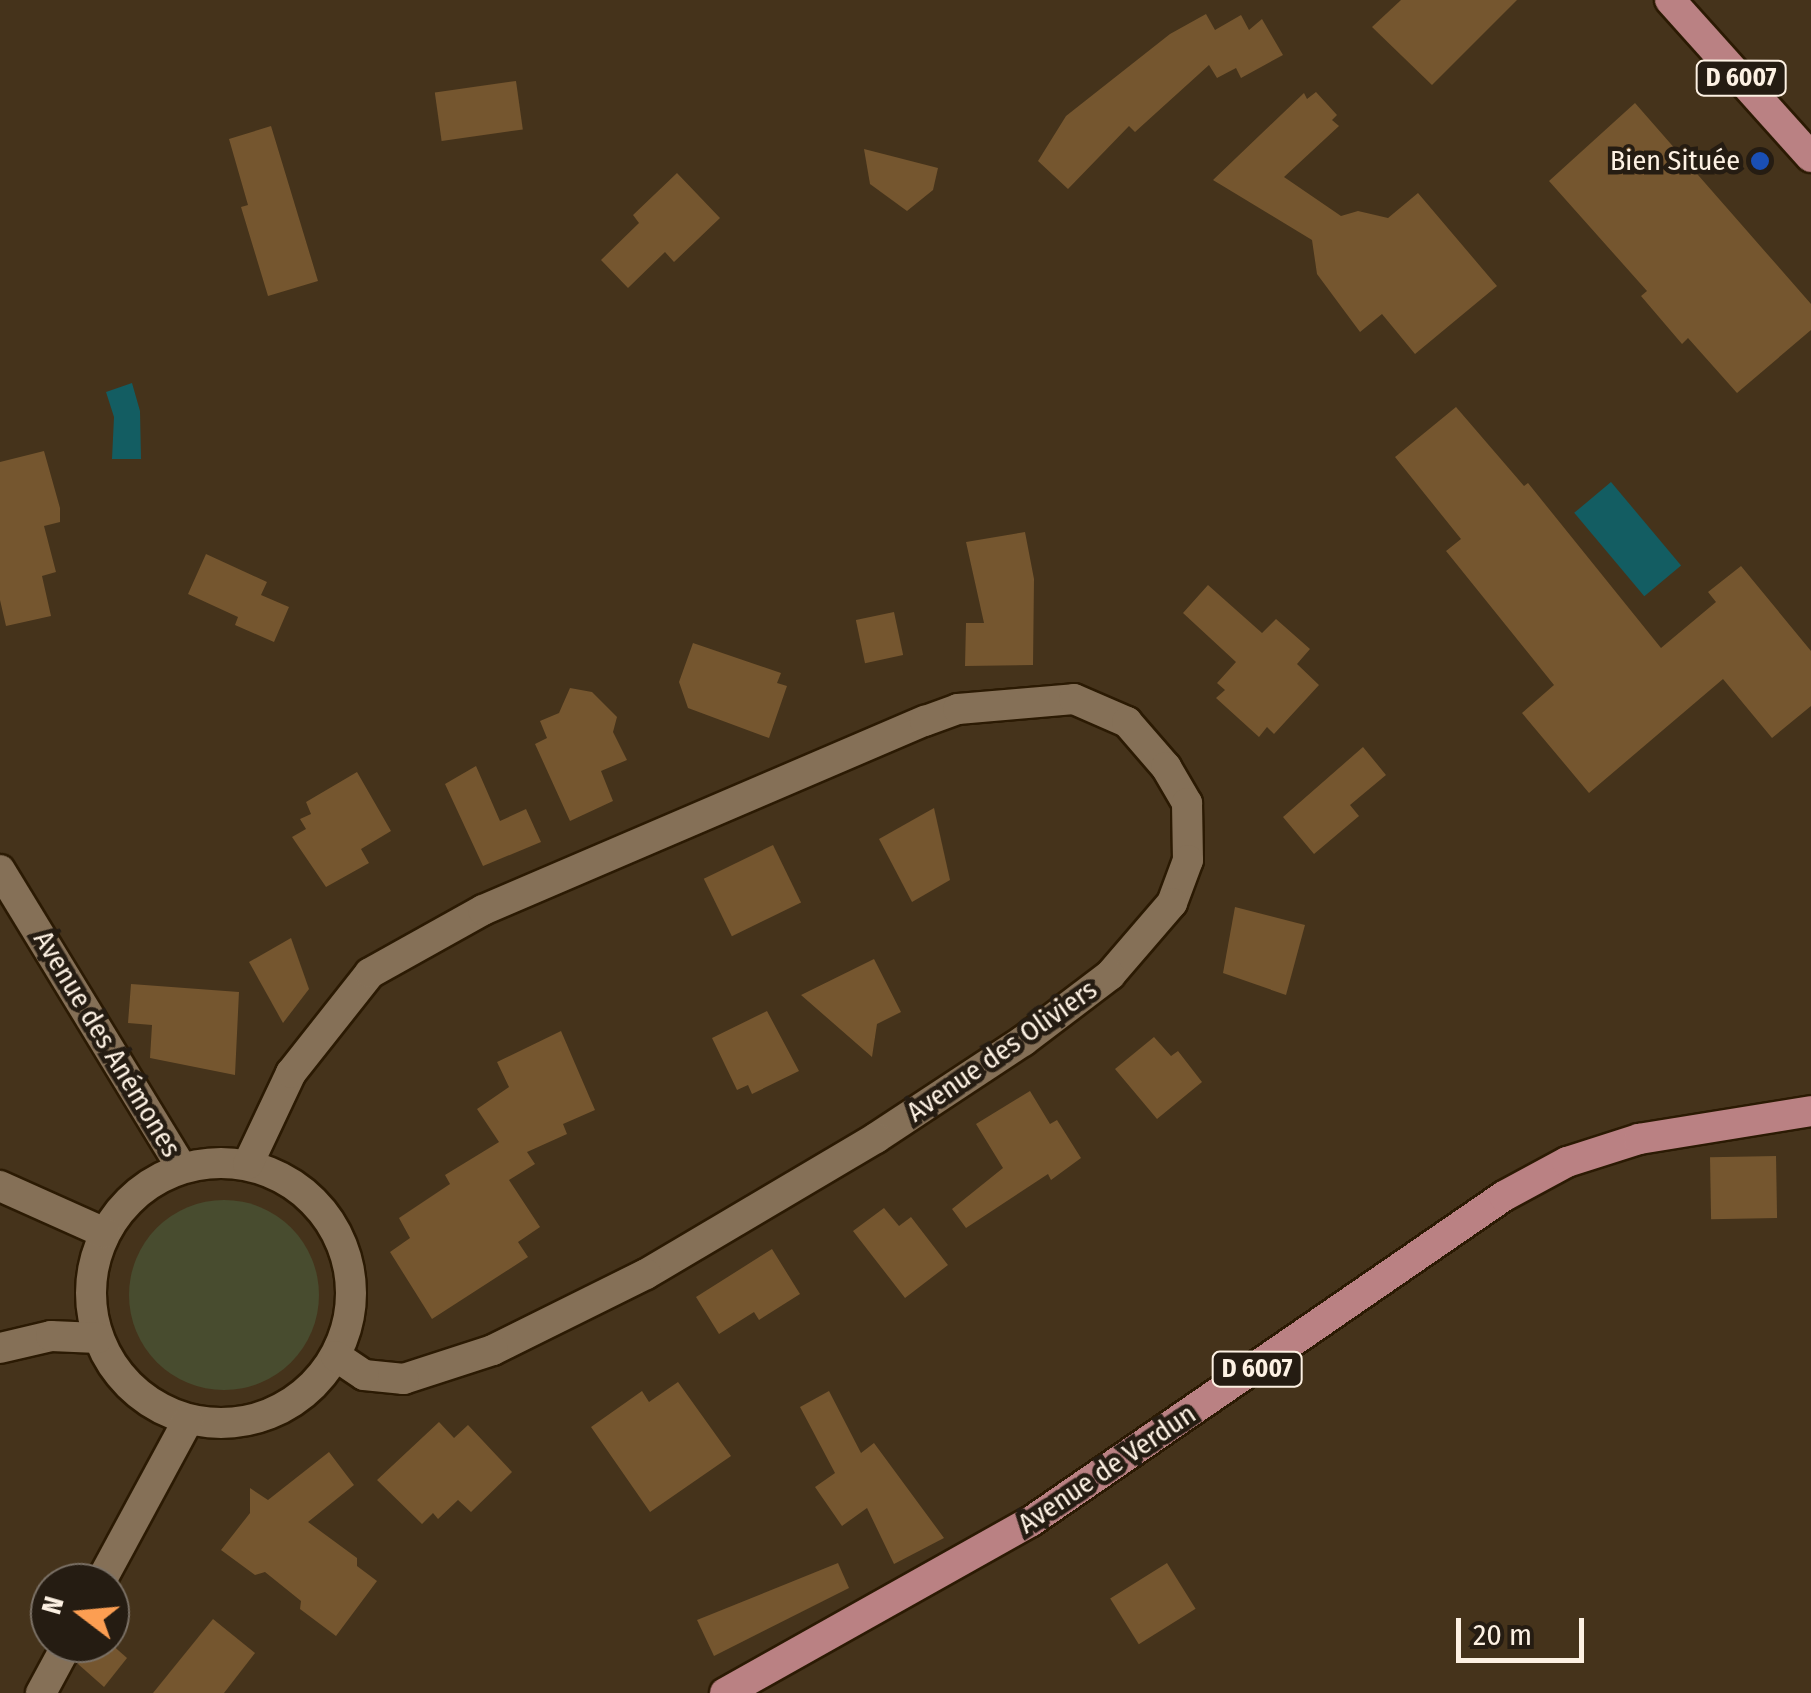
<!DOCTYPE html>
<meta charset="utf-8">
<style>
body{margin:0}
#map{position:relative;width:1811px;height:1693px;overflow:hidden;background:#45331b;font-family:"Fira Sans Condensed",sans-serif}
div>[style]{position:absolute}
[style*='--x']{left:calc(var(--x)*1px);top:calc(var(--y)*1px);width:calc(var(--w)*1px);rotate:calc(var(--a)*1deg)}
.green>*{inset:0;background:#484c2f}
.round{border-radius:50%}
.water>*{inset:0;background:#135d62;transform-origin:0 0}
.building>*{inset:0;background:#75562f;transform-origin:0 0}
.roads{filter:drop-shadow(2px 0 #2b1a03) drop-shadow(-2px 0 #2b1a03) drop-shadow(0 2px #2b1a03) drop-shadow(0 -2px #2b1a03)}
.street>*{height:30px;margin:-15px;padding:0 15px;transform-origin:15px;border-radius:15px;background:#857057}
.street>.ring{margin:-15px;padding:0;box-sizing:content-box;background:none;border:30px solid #857057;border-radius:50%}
.primary>*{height:30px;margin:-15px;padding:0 15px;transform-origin:15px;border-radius:15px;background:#ba8183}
.dots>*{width:28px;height:28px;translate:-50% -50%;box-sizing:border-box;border:5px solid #251c12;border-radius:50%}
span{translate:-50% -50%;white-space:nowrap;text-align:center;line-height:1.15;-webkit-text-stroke:9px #251c12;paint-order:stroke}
.shield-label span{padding:2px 8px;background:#251c12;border:2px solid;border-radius:8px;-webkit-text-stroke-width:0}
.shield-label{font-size:25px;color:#fdf1e3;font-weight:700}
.poi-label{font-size:28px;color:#fdf1e3}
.right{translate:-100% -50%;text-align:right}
.street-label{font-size:28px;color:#fdf1e3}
.north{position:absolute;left:30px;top:1563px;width:100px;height:100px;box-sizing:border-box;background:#251c12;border:2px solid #7b7166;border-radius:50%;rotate:286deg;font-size:28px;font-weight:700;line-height:40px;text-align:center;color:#fdf1e3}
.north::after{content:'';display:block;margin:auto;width:35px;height:45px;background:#fc9e52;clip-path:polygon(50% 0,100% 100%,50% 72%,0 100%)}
.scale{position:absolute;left:1456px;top:1618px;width:128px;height:45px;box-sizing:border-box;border:5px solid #fdf1e3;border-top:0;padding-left:12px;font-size:30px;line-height:35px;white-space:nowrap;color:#fdf1e3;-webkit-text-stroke:8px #251c12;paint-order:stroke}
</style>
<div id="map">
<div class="green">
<div class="round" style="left:129px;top:1200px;width:190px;height:190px"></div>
</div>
<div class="water">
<div style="clip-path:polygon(132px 383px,140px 411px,141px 459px,112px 459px,114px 417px,106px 392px)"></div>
<div style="left:1611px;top:482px;width:109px;height:48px;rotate:50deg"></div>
</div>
<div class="building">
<div style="clip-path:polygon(1401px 0,1517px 0,1432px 85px,1372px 27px)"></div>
<div style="clip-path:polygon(1206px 14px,1215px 30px,1241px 15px,1249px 30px,1262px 19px,1283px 55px,1241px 78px,1236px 68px,1217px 78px,1209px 65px,1135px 132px,1129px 126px,1068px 189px,1038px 161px,1066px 116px,1170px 34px)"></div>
<div style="left:516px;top:81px;width:49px;height:82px;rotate:82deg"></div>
<div style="clip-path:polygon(1316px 92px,1337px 115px,1332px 120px,1339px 126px,1284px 177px,1341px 216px,1358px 211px,1388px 218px,1418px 193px,1497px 286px,1415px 354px,1382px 314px,1360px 332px,1317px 274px,1312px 240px,1213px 180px,1304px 93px,1307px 99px)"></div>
<div style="clip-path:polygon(1635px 103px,1811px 304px,1811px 330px,1737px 393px,1688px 338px,1682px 344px,1641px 296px,1647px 291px,1549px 181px)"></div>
<div style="clip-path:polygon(271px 126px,318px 281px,268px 296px,241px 207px,248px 205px,229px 139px)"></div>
<div style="clip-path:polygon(864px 149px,938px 168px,933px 190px,907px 211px,870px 184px)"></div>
<div style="clip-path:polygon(677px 173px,720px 218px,674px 262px,665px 252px,628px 288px,601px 260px,639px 223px,633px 215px)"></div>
<div style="clip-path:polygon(1456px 407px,1524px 486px,1528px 483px,1661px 648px,1716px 602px,1708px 592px,1741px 566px,1811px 651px,1811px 706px,1772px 738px,1723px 679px,1589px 793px,1522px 713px,1554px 685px,1446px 551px,1461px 539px,1395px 457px)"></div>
<div style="clip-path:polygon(44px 451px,60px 508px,60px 522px,44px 526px,56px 572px,42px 576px,51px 616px,6px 626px,0 600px,0 462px)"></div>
<div style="clip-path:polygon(1025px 532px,1034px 579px,1033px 665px,965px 666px,966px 623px,984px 623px,966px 542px)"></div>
<div style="clip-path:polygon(206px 554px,267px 582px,261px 595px,289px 607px,274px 642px,235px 625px,238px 617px,188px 594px)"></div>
<div style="clip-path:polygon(1208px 585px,1262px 633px,1276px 619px,1310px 649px,1297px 664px,1319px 685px,1274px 734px,1267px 727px,1259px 737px,1216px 698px,1225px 690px,1217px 683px,1236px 662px,1183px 613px)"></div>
<div style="left:894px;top:612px;width:44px;height:39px;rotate:78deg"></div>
<div style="clip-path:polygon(693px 643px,781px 673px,777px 683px,787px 686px,769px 738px,688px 708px,679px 682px)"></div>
<div style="clip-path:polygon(570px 688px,592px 692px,617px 717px,613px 732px,627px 760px,601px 771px,613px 801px,570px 821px,535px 744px,547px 738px,540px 721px,559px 713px)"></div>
<div style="clip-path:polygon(1363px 747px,1386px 775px,1350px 805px,1359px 816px,1314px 854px,1283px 817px)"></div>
<div style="clip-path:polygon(476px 766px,500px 821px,526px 809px,541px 842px,483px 866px,445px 784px)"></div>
<div style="clip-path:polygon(357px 772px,391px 831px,361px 849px,369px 863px,326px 887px,292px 837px,306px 829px,300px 819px,311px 814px,306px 802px)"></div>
<div style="clip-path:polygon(934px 808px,950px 880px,912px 902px,879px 839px)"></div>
<div style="left:773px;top:845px;width:64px;height:77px;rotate:64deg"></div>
<div style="clip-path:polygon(1235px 907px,1305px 925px,1286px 995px,1223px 973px)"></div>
<div style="clip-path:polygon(291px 938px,309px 989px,283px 1023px,249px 962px)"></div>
<div style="clip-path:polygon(874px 959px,901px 1012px,877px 1024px,872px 1057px,801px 995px)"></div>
<div style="clip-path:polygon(131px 984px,239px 992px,235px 1075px,150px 1058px,152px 1025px,128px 1023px)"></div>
<div style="clip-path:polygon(767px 1011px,799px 1071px,752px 1094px,748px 1085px,737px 1090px,712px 1038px)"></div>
<div style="clip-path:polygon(561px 1031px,595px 1110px,563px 1124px,567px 1134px,527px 1152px,535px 1164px,509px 1180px,540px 1227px,518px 1242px,528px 1257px,432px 1319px,390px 1252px,410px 1238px,399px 1218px,450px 1184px,445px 1175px,499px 1142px,477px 1109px,509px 1087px,497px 1062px)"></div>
<div style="clip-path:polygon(1154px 1037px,1171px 1056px,1178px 1051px,1202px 1082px,1157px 1119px,1115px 1069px)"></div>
<div style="clip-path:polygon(1030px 1091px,1050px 1124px,1057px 1120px,1081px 1158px,1051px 1180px,1048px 1174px,966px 1228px,952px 1209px,1003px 1168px,976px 1124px)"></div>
<div style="left:1776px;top:1156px;width:62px;height:66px;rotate:89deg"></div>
<div style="clip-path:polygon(884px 1208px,899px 1226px,911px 1217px,948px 1265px,905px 1298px,853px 1231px)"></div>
<div style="clip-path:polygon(772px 1249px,800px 1294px,759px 1320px,754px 1312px,719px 1334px,696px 1297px)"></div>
<div style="clip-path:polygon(678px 1382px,731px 1456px,650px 1512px,591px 1427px,642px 1391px,649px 1402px)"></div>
<div style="clip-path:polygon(829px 1391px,861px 1453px,874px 1443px,944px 1538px,894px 1564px,867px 1508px,842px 1526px,815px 1487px,835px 1473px,800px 1407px)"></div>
<div style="clip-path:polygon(439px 1422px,454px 1438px,468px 1425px,512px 1472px,471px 1512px,458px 1500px,438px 1519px,433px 1513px,422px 1524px,377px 1480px)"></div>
<div style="clip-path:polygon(329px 1452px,354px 1485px,308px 1522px,357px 1558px,357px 1566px,377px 1581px,336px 1636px,300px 1609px,301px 1601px,265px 1572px,255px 1575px,221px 1550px,250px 1513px,250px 1488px,268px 1500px)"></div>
<div style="clip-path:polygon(838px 1563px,849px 1588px,714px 1656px,697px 1620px)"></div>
<div style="left:1167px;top:1563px;width:54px;height:67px;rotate:58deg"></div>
<div style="clip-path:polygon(213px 1619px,255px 1653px,224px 1693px,153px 1693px)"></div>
<div style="clip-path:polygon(87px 1643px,110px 1643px,127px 1658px,104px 1687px,78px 1664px)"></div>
</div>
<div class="roads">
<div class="street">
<div style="--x:0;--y:870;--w:349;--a:58.6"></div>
<div class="ring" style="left:91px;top:1163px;width:230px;height:230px"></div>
<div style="--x:248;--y:1164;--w:101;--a:-64.7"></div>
<div style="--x:291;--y:1073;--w:127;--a:-51.7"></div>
<div style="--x:370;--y:973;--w:129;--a:-29.1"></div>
<div style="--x:483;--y:910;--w:481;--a:-23.2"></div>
<div style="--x:925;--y:721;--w:35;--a:-20"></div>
<div style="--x:958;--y:709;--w:116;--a:-4.9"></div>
<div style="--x:1074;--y:699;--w:58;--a:23.5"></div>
<div style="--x:1127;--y:722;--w:60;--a:49.1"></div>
<div style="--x:1166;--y:767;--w:42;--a:59.7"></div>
<div style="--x:1187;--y:803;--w:57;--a:89"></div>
<div style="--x:1188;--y:860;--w:46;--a:110.4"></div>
<div style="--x:1172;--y:903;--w:95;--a:130.7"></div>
<div style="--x:1110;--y:975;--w:109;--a:142.8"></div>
<div style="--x:1023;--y:1041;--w:176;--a:146.6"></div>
<div style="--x:876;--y:1138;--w:267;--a:149.4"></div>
<div style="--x:646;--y:1274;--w:171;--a:153.6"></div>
<div style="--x:493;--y:1350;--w:94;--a:162"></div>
<div style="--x:404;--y:1379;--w:40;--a:-174.3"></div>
<div style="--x:364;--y:1375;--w:34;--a:-146"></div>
<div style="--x:0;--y:1186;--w:115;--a:24.1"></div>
<div style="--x:0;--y:1348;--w:52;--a:-13.2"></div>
<div style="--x:51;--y:1336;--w:47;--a:2.4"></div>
<div style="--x:100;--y:1583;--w:185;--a:-61.6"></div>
<div style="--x:41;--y:1693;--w:57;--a:-61.6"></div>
</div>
<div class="primary">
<div style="--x:1670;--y:0;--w:211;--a:48.1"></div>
<div style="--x:725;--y:1693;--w:350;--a:-29.3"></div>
<div style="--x:1030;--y:1522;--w:575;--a:-34.52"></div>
<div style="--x:1504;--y:1196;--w:72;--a:-28.4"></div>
<div style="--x:1567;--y:1162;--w:76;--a:-17.7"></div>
<div style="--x:1639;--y:1139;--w:174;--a:-9.2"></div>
</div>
</div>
<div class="dots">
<div style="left:1760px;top:161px;background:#1a4fb4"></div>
</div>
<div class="shield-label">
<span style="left:1741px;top:78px">D 6007</span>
<span style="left:1257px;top:1369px">D 6007</span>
</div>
<div class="poi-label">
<span class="right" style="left:1740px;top:161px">Bien Située</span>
</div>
<div class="street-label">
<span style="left:107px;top:1044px;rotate:59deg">Avenue des Anémones</span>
<span style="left:1002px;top:1051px;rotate:-35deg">Avenue des Oliviers</span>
<span style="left:1107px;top:1469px;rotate:-34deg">Avenue de Verdun</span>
</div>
<div class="north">N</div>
<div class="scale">20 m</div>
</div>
